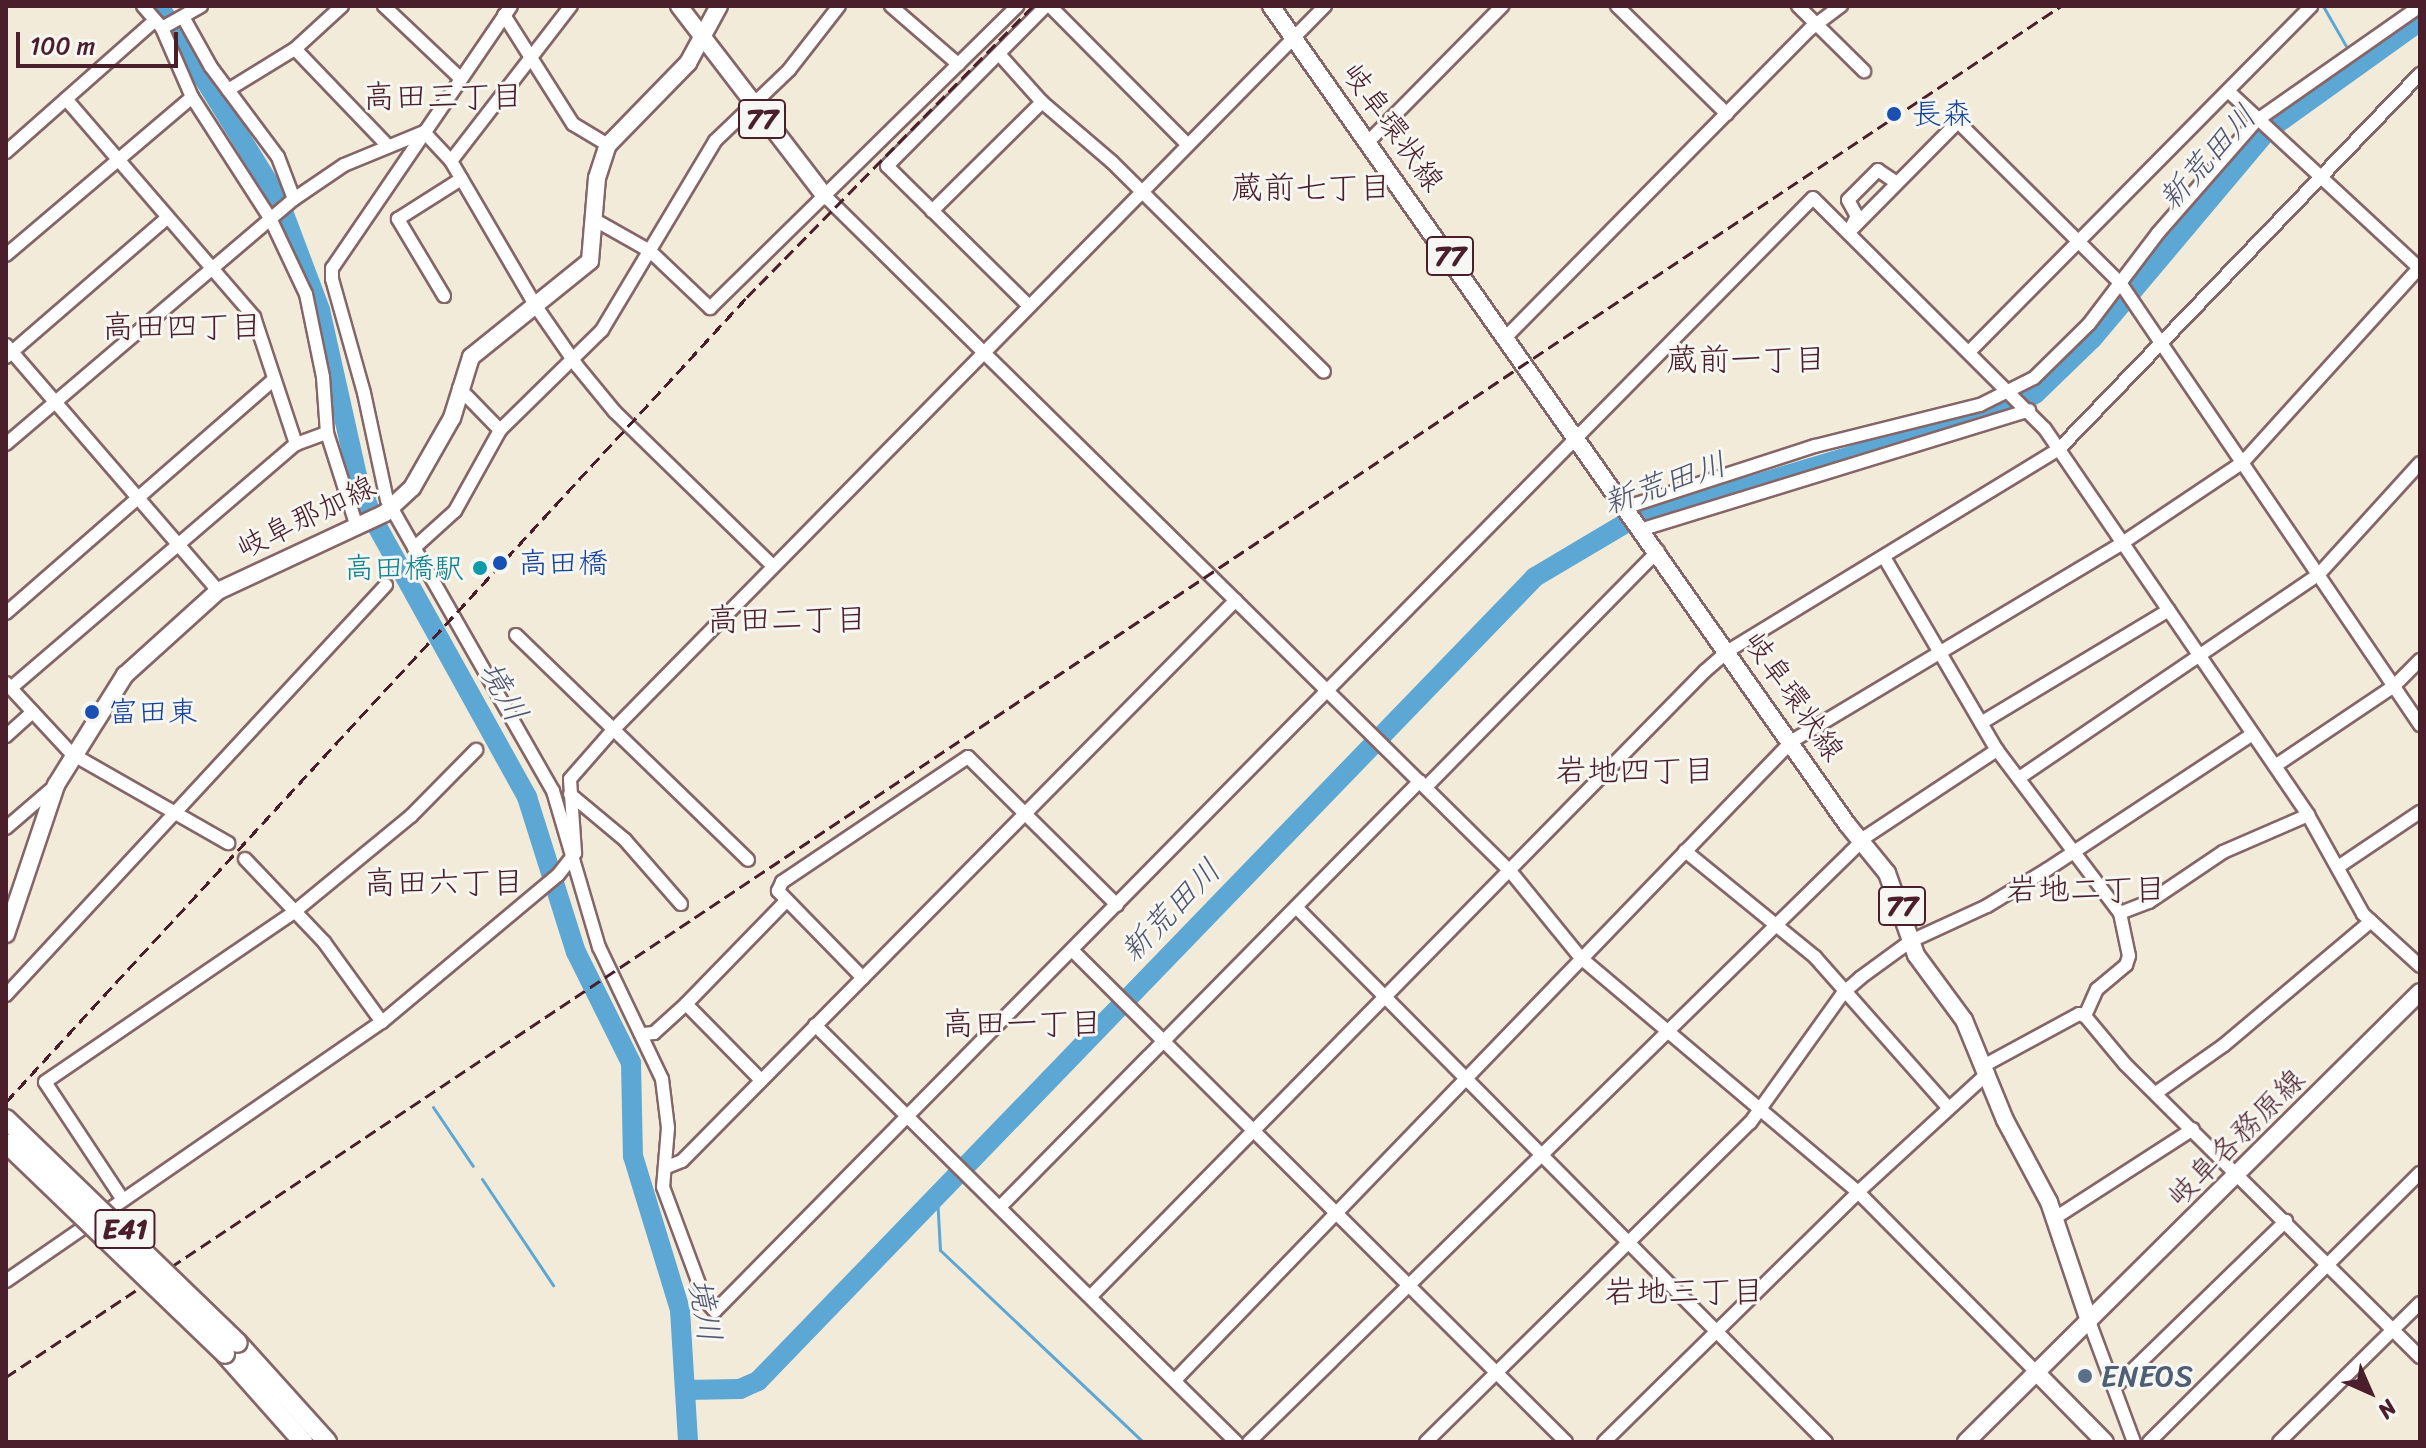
<!DOCTYPE html>
<meta charset="utf-8">
<style>
body{margin:0}
#map{position:relative;width:2426px;height:1448px;overflow:hidden;background:#f2ebd9;font-family:Sriracha,"Klee One",sans-serif}
div>[style]{position:absolute}
[style*='--x']{left:calc(var(--x)*1px);top:calc(var(--y)*1px);width:calc(var(--w)*1px);rotate:calc(var(--a)*1deg)}
.stream>*{height:3px;margin:-1.5px;padding:0 1.5px;transform-origin:1.5px;border-radius:1.5px;background:#5ca7d4}
.river>*{height:20px;margin:-10px;padding:0 10px;transform-origin:10px;border-radius:10px;background:#5ca7d4}
.roads{filter:drop-shadow(2px 0 #856668) drop-shadow(-2px 0 #856668) drop-shadow(0 2px #856668) drop-shadow(0 -2px #856668)}
.minor>*{height:12px;margin:-6px;padding:0 6px;transform-origin:6px;border-radius:6px;background:#fff}
.major>*{height:16px;margin:-8px;padding:0 8px;transform-origin:8px;border-radius:8px;background:#fff}
.highway>*{height:18px;margin:-9px;padding:0 9px;transform-origin:9px;border-radius:9px;background:#fff}
.rail>*{height:3px;margin-top:-1.5px;transform-origin:0;background:repeating-linear-gradient(90deg,#4a1f2b 0 12px,transparent 0 18px)}
.bridges{filter:drop-shadow(2px 0 #856668) drop-shadow(-2px 0 #856668) drop-shadow(0 2px #856668) drop-shadow(0 -2px #856668)}
.highway-bridge>*{height:18px;margin:-9px;padding:0 9px;transform-origin:9px;border-radius:9px;background:#fff}
.dots>*{width:22px;height:22px;translate:-50% -50%;box-sizing:border-box;border:4px solid #f6f6f2;border-radius:50%}
span{translate:-50% -50%;white-space:nowrap;text-align:center;line-height:1.15;-webkit-text-stroke:6px #f6f6f2;paint-order:stroke}
.shield-label span{padding:2px 6px;background:#f6f6f2;border:2px solid;border-radius:6px;-webkit-text-stroke-width:0}
.shield-label{font-size:28px;color:#4a1f2b;font-weight:700}
.transit-label{font-size:30px;color:#164399}
.left{translate:0 -50%;text-align:left}
.street-label{font-size:30px;color:#4a1f2b}
.culture-label{font-size:30px;color:#0d838f}
.right{translate:-100% -50%;text-align:right}
.service-label{font-size:30px;color:#4e5e75}
.neighbourhood-label{font-size:32px;color:#4a1f2b}
.water-label{font-size:32px;color:#51556f;font-style:italic}
.frame{position:absolute;inset:0;border:8px solid #4a1f2b;pointer-events:none}
.north{position:absolute;left:2330px;top:1352px;width:80px;height:80px;-webkit-text-stroke:6px #f6f6f2;paint-order:stroke;rotate:135deg;font-size:22px;font-weight:700;line-height:32px;text-align:center;color:#4a1f2b}
.north::after{content:'';display:block;margin:auto;width:28px;height:36px;background:#4a1f2b;clip-path:polygon(50% 0,100% 100%,50% 72%,0 100%)}
.scale{position:absolute;left:16px;top:32px;width:162px;height:36px;box-sizing:border-box;border:4px solid #4a1f2b;border-top:0;padding-left:10px;font-size:24px;line-height:28px;white-space:nowrap;color:#4a1f2b;-webkit-text-stroke:6px #f6f6f2;paint-order:stroke}
</style>
<div id="map">
<div class="stream">
<div style="--x:2323;--y:6;--w:46;--a:60.1"></div>
<div style="--x:652;--y:759;--w:72;--a:43.9"></div>
<div style="--x:716;--y:820;--w:43;--a:44.1"></div>
<div style="--x:433;--y:1107;--w:71;--a:55.9"></div>
<div style="--x:482;--y:1179;--w:128;--a:56.2"></div>
<div style="--x:937;--y:1196;--w:54;--a:86.8"></div>
<div style="--x:940;--y:1250;--w:279;--a:43.4"></div>
</div>
<div class="river">
<div style="--x:159;--y:6;--w:226;--a:58.2"></div>
<div style="--x:278;--y:198;--w:120;--a:69.4"></div>
<div style="--x:320;--y:310;--w:170;--a:77.4"></div>
<div style="--x:357;--y:476;--w:46;--a:69.6"></div>
<div style="--x:373;--y:519;--w:318;--a:61"></div>
<div style="--x:527;--y:797;--w:163;--a:72.5"></div>
<div style="--x:576;--y:952;--w:124;--a:63.6"></div>
<div style="--x:631;--y:1063;--w:93;--a:88.8"></div>
<div style="--x:633;--y:1156;--w:161;--a:73"></div>
<div style="--x:680;--y:1310;--w:132;--a:86.5"></div>
<div style="--x:686;--y:1390;--w:54;--a:-1.1"></div>
<div style="--x:740;--y:1389;--w:20;--a:-24"></div>
<div style="--x:758;--y:1381;--w:1118;--a:-45.98"></div>
<div style="--x:1535;--y:577;--w:106;--a:-30.7"></div>
<div style="--x:1626;--y:523;--w:384;--a:-16.6"></div>
<div style="--x:1994;--y:413;--w:45;--a:-24.9"></div>
<div style="--x:2035;--y:394;--w:79;--a:-44"></div>
<div style="--x:2092;--y:339;--w:273;--a:-49.9"></div>
<div style="--x:2268;--y:130;--w:187;--a:-35.6"></div>
</div>
<div class="roads">
<div class="minor">
<div style="--x:143;--y:6;--w:29;--a:49"></div>
<div style="--x:162;--y:28;--w:75;--a:66.5"></div>
<div style="--x:192;--y:97;--w:144;--a:57.2"></div>
<div style="--x:270;--y:218;--w:84;--a:64.7"></div>
<div style="--x:306;--y:294;--w:85;--a:78.4"></div>
<div style="--x:323;--y:377;--w:56;--a:85.9"></div>
<div style="--x:327;--y:433;--w:99;--a:72.3"></div>
<div style="--x:384;--y:6;--w:103;--a:43.4"></div>
<div style="--x:511;--y:6;--w:317;--a:124.3"></div>
<div style="--x:332;--y:268;--w:11;--a:90"></div>
<div style="--x:332;--y:279;--w:118;--a:74.3"></div>
<div style="--x:364;--y:393;--w:109;--a:77.9"></div>
<div style="--x:387;--y:500;--w:335;--a:60.3"></div>
<div style="--x:553;--y:791;--w:163;--a:73.6"></div>
<div style="--x:599;--y:947;--w:146;--a:64.5"></div>
<div style="--x:662;--y:1079;--w:49;--a:83"></div>
<div style="--x:668;--y:1128;--w:59;--a:94.8"></div>
<div style="--x:663;--y:1187;--w:121;--a:69.6"></div>
<div style="--x:705;--y:1300;--w:15;--a:48"></div>
<div style="--x:715;--y:1311;--w:1563;--a:-45.39"></div>
<div style="--x:1813;--y:198;--w:327;--a:44.9"></div>
<div style="--x:2045;--y:429;--w:467;--a:55.7"></div>
<div style="--x:2308;--y:815;--w:113;--a:60.9"></div>
<div style="--x:2363;--y:914;--w:77;--a:42.4"></div>
<div style="--x:891;--y:6;--w:89;--a:40.9"></div>
<div style="--x:1050;--y:6;--w:194;--a:45.2"></div>
<div style="--x:1617;--y:6;--w:154;--a:44.5"></div>
<div style="--x:1798;--y:6;--w:93;--a:44.6"></div>
<div style="--x:504;--y:15;--w:129;--a:57.7"></div>
<div style="--x:573;--y:124;--w:41;--a:31"></div>
<div style="--x:183;--y:17;--w:57;--a:60.8"></div>
<div style="--x:211;--y:67;--w:112;--a:53.3"></div>
<div style="--x:278;--y:157;--w:45;--a:69.1"></div>
<div style="--x:162;--y:28;--w:45;--a:-29.4"></div>
<div style="--x:295;--y:49;--w:133;--a:46.2"></div>
<div style="--x:999;--y:54;--w:64;--a:48.1"></div>
<div style="--x:1042;--y:102;--w:92;--a:40.6"></div>
<div style="--x:1112;--y:162;--w:298;--a:44.7"></div>
<div style="--x:228;--y:90;--w:79;--a:-31.5"></div>
<div style="--x:295;--y:49;--w:64;--a:-42.5"></div>
<div style="--x:2228;--y:91;--w:262;--a:42.8"></div>
<div style="--x:66;--y:99;--w:288;--a:49.2"></div>
<div style="--x:254;--y:317;--w:134;--a:71.7"></div>
<div style="--x:424;--y:132;--w:40;--a:47"></div>
<div style="--x:451;--y:161;--w:167;--a:59.7"></div>
<div style="--x:535;--y:305;--w:75;--a:55.3"></div>
<div style="--x:578;--y:367;--w:58;--a:50.6"></div>
<div style="--x:615;--y:412;--w:221;--a:44.3"></div>
<div style="--x:1369;--y:141;--w:190;--a:-45.4"></div>
<div style="--x:6;--y:152;--w:199;--a:-41.5"></div>
<div style="--x:451;--y:161;--w:196;--a:-52.3"></div>
<div style="--x:1897;--y:183;--w:23;--a:-146"></div>
<div style="--x:1878;--y:170;--w:42;--a:135"></div>
<div style="--x:1848;--y:200;--w:18;--a:61"></div>
<div style="--x:1857;--y:216;--w:18;--a:117"></div>
<div style="--x:1849;--y:232;--w:155;--a:-45.3"></div>
<div style="--x:1958;--y:122;--w:230;--a:44.8"></div>
<div style="--x:2121;--y:284;--w:533;--a:55.86"></div>
<div style="--x:825;--y:196;--w:963;--a:44.58"></div>
<div style="--x:1511;--y:872;--w:111;--a:50.9"></div>
<div style="--x:1581;--y:958;--w:363;--a:40.2"></div>
<div style="--x:1858;--y:1192;--w:253;--a:45.3"></div>
<div style="--x:932;--y:211;--w:155;--a:-44.7"></div>
<div style="--x:595;--y:220;--w:63;--a:29.4"></div>
<div style="--x:650;--y:251;--w:83;--a:43.5"></div>
<div style="--x:710;--y:308;--w:431;--a:-44.5"></div>
<div style="--x:6;--y:255;--w:244;--a:-40.3"></div>
<div style="--x:444;--y:296;--w:90;--a:-120.9"></div>
<div style="--x:398;--y:219;--w:75;--a:-32.4"></div>
<div style="--x:1029;--y:306;--w:199;--a:-135.4"></div>
<div style="--x:887;--y:166;--w:226;--a:-45.2"></div>
<div style="--x:1506;--y:337;--w:433;--a:-45.4"></div>
<div style="--x:1810;--y:29;--w:39;--a:-37"></div>
<div style="--x:6;--y:345;--w:325;--a:49.2"></div>
<div style="--x:1970;--y:351;--w:485;--a:-45.3"></div>
<div style="--x:6;--y:357;--w:213;--a:-40.8"></div>
<div style="--x:459;--y:388;--w:59;--a:45.7"></div>
<div style="--x:6;--y:444;--w:378;--a:-40.4"></div>
<div style="--x:294;--y:199;--w:60;--a:-34.2"></div>
<div style="--x:344;--y:165;--w:87;--a:-22.4"></div>
<div style="--x:1627;--y:507;--w:198;--a:-18"></div>
<div style="--x:1815;--y:446;--w:170;--a:-14"></div>
<div style="--x:1980;--y:405;--w:60;--a:-26.6"></div>
<div style="--x:2034;--y:378;--w:77;--a:-44.5"></div>
<div style="--x:2089;--y:324;--w:114;--a:-52.8"></div>
<div style="--x:2158;--y:233;--w:149;--a:-48.8"></div>
<div style="--x:2256;--y:121;--w:200;--a:-35"></div>
<div style="--x:1643;--y:529;--w:404;--a:-17.1"></div>
<div style="--x:414;--y:548;--w:55;--a:-42.1"></div>
<div style="--x:455;--y:511;--w:93;--a:-60.9"></div>
<div style="--x:500;--y:430;--w:143;--a:-44.4"></div>
<div style="--x:602;--y:330;--w:220;--a:-59.1"></div>
<div style="--x:715;--y:141;--w:103;--a:-43.8"></div>
<div style="--x:789;--y:70;--w:81;--a:-52"></div>
<div style="--x:1884;--y:557;--w:224;--a:59.7"></div>
<div style="--x:1997;--y:750;--w:204;--a:53"></div>
<div style="--x:2120;--y:913;--w:44;--a:78.2"></div>
<div style="--x:2129;--y:956;--w:9;--a:108"></div>
<div style="--x:2126;--y:965;--w:38;--a:140"></div>
<div style="--x:2097;--y:989;--w:30;--a:114"></div>
<div style="--x:6;--y:613;--w:356;--a:-41.1"></div>
<div style="--x:516;--y:635;--w:323;--a:44.1"></div>
<div style="--x:6;--y:683;--w:97;--a:47.1"></div>
<div style="--x:72;--y:754;--w:180;--a:29.7"></div>
<div style="--x:11;--y:688;--w:375;--a:-40.6"></div>
<div style="--x:296;--y:444;--w:33;--a:-20"></div>
<div style="--x:1981;--y:723;--w:219;--a:-31"></div>
<div style="--x:6;--y:736;--w:36;--a:-42"></div>
<div style="--x:2275;--y:766;--w:143;--a:-33.9"></div>
<div style="--x:2394;--y:686;--w:37;--a:-45"></div>
<div style="--x:2019;--y:778;--w:363;--a:-34.2"></div>
<div style="--x:2319;--y:574;--w:150;--a:-47.7"></div>
<div style="--x:1426;--y:787;--w:331;--a:-45.5"></div>
<div style="--x:570;--y:794;--w:72;--a:39.9"></div>
<div style="--x:625;--y:840;--w:85;--a:48.8"></div>
<div style="--x:6;--y:828;--w:66;--a:-40.7"></div>
<div style="--x:1685;--y:851;--w:168;--a:39.2"></div>
<div style="--x:1815;--y:957;--w:199;--a:48.5"></div>
<div style="--x:245;--y:859;--w:115;--a:46.4"></div>
<div style="--x:324;--y:942;--w:99;--a:54.1"></div>
<div style="--x:2338;--y:867;--w:99;--a:-33.9"></div>
<div style="--x:1296;--y:907;--w:753;--a:45.27"></div>
<div style="--x:2120;--y:913;--w:31;--a:-21"></div>
<div style="--x:2149;--y:902;--w:89;--a:-34"></div>
<div style="--x:2223;--y:852;--w:93;--a:-23.5"></div>
<div style="--x:1072;--y:950;--w:697;--a:44.88"></div>
<div style="--x:863;--y:978;--w:122;--a:-134.3"></div>
<div style="--x:778;--y:891;--w:10;--a:-66"></div>
<div style="--x:782;--y:882;--w:224;--a:-33.9"></div>
<div style="--x:968;--y:757;--w:210;--a:44.8"></div>
<div style="--x:6;--y:995;--w:559;--a:-47.17"></div>
<div style="--x:686;--y:1004;--w:107;--a:45.4"></div>
<div style="--x:2085;--y:1016;--w:62;--a:50.2"></div>
<div style="--x:2125;--y:1064;--w:416;--a:44.8"></div>
<div style="--x:815;--y:1025;--w:593;--a:44.73"></div>
<div style="--x:643;--y:1034;--w:11;--a:-5"></div>
<div style="--x:654;--y:1033;--w:43;--a:-42.2"></div>
<div style="--x:686;--y:1004;--w:144;--a:-45.8"></div>
<div style="--x:1985;--y:1065;--w:107;--a:-28.5"></div>
<div style="--x:2079;--y:1014;--w:6;--a:18"></div>
<div style="--x:2156;--y:1093;--w:83;--a:-35.2"></div>
<div style="--x:2224;--y:1045;--w:192;--a:-40.1"></div>
<div style="--x:667;--y:1167;--w:16;--a:-22"></div>
<div style="--x:682;--y:1161;--w:788;--a:-45.36"></div>
<div style="--x:123;--y:1200;--w:141;--a:-123.5"></div>
<div style="--x:45;--y:1082;--w:301;--a:-34.3"></div>
<div style="--x:294;--y:912;--w:151;--a:-39.4"></div>
<div style="--x:411;--y:816;--w:93;--a:-45.4"></div>
<div style="--x:1000;--y:1207;--w:598;--a:-45.41"></div>
<div style="--x:2055;--y:1218;--w:164;--a:-32.8"></div>
<div style="--x:6;--y:1281;--w:457;--a:-34.6"></div>
<div style="--x:382;--y:1022;--w:229;--a:-39.9"></div>
<div style="--x:558;--y:875;--w:28;--a:-52"></div>
<div style="--x:575;--y:853;--w:74;--a:-93.9"></div>
<div style="--x:570;--y:779;--w:64;--a:-48.8"></div>
<div style="--x:612;--y:731;--w:1017;--a:-45.48"></div>
<div style="--x:1091;--y:1296;--w:876;--a:-45.51"></div>
<div style="--x:1705;--y:671;--w:30;--a:-41"></div>
<div style="--x:1728;--y:651;--w:388;--a:-31.4"></div>
<div style="--x:2059;--y:449;--w:521;--a:-46.09"></div>
<div style="--x:2089;--y:1321;--w:129;--a:69.6"></div>
<div style="--x:1175;--y:1380;--w:888;--a:-46"></div>
<div style="--x:1792;--y:741;--w:387;--a:-30.9"></div>
<div style="--x:2124;--y:542;--w:143;--a:-33.9"></div>
<div style="--x:2243;--y:462;--w:263;--a:-47.8"></div>
<div style="--x:2114;--y:1388;--w:240;--a:-44.2"></div>
<div style="--x:1249;--y:1442;--w:866;--a:-44.44"></div>
<div style="--x:1867;--y:836;--w:156;--a:-33.5"></div>
<div style="--x:1426;--y:1442;--w:455;--a:-44.6"></div>
<div style="--x:1750;--y:1123;--w:160;--a:-54.4"></div>
<div style="--x:1843;--y:993;--w:23;--a:-41"></div>
<div style="--x:1860;--y:978;--w:63;--a:-36"></div>
<div style="--x:1911;--y:941;--w:84;--a:-24.7"></div>
<div style="--x:1987;--y:906;--w:71;--a:-31.2"></div>
<div style="--x:2048;--y:869;--w:245;--a:-33.4"></div>
<div style="--x:1604;--y:1442;--w:356;--a:-44.5"></div>
<div style="--x:1858;--y:1192;--w:176;--a:-42.5"></div>
<div style="--x:2149;--y:1442;--w:382;--a:-44.8"></div>
<div style="--x:2279;--y:1442;--w:198;--a:-44.6"></div>
</div>
<div class="major">
<div style="--x:679;--y:6;--w:240;--a:52.5"></div>
<div style="--x:1271;--y:6;--w:1000;--a:54.85"></div>
<div style="--x:1847;--y:824;--w:63;--a:50.8"></div>
<div style="--x:1887;--y:873;--w:87;--a:70.5"></div>
<div style="--x:1916;--y:955;--w:81;--a:53.6"></div>
<div style="--x:1964;--y:1020;--w:108;--a:67.7"></div>
<div style="--x:2005;--y:1120;--w:93;--a:61.8"></div>
<div style="--x:2049;--y:1202;--w:126;--a:71.4"></div>
<div style="--x:6;--y:934;--w:157;--a:-71.4"></div>
<div style="--x:56;--y:785;--w:130;--a:-57.9"></div>
<div style="--x:125;--y:675;--w:125;--a:-42.1"></div>
<div style="--x:218;--y:591;--w:184;--a:-25"></div>
<div style="--x:385;--y:513;--w:37;--a:-43"></div>
<div style="--x:412;--y:488;--w:81;--a:-60.3"></div>
<div style="--x:452;--y:418;--w:64;--a:-72.7"></div>
<div style="--x:471;--y:357;--w:153;--a:-38.9"></div>
<div style="--x:590;--y:261;--w:83;--a:-85.2"></div>
<div style="--x:597;--y:178;--w:35;--a:-72"></div>
<div style="--x:608;--y:145;--w:115;--a:-45.7"></div>
<div style="--x:688;--y:63;--w:65;--a:-61.5"></div>
<div style="--x:2036;--y:1372;--w:98;--a:45.4"></div>
<div style="--x:1966;--y:1442;--w:639;--a:-44.75"></div>
</div>
<div class="highway">
<div style="--x:238;--y:1343;--w:133;--a:48"></div>
<div style="--x:225;--y:1354;--w:118;--a:48.4"></div>
</div>
</div>
<div class="rail">
<div style="--x:6;--y:1102;--w:1094;--a:-47.37"></div>
<div style="--x:747;--y:297;--w:408;--a:-45.5"></div>
<div style="--x:6;--y:1377;--w:2470;--a:-33.71"></div>
</div>
<div class="bridges">
<div class="highway-bridge">
<div style="--x:6;--y:1119;--w:322;--a:44"></div>
<div style="--x:6;--y:1143;--w:304;--a:43.9"></div>
</div>
</div>
<div class="dots">
<div style="left:1894px;top:114px;background:#1a4fb4"></div>
<div style="left:500px;top:563px;background:#1a4fb4"></div>
<div style="left:480px;top:568px;background:#0f9aa8"></div>
<div style="left:92px;top:712px;background:#1a4fb4"></div>
<div style="left:2085px;top:1376px;background:#5c6f8a"></div>
</div>
<div class="shield-label">
<span style="left:762px;top:119px">77</span>
<span style="left:1450px;top:256px">77</span>
<span style="left:1902px;top:906px">77</span>
<span style="left:125px;top:1229px">E41</span>
</div>
<div class="transit-label">
<span class="left" style="left:1912px;top:114px">長森</span>
<span class="left" style="left:518px;top:563px">高田橋</span>
<span class="left" style="left:108px;top:712px">富田東</span>
</div>
<div class="street-label">
<span style="left:1393px;top:127px;rotate:54deg">岐阜環状線</span>
<span style="left:306px;top:517px;rotate:-26deg">岐阜那加線</span>
<span style="left:1794px;top:696px;rotate:55deg">岐阜環状線</span>
<span style="left:2236px;top:1138px;rotate:-45deg">岐阜各務原線</span>
</div>
<div class="culture-label">
<span class="right" style="left:464px;top:568px">高田橋駅</span>
</div>
<div class="service-label">
<span class="left" style="left:2101px;top:1376px">ENEOS</span>
</div>
<div class="neighbourhood-label">
<span style="left:443px;top:97px">高田三丁目</span>
<span style="left:1311px;top:188px">蔵前七丁目</span>
<span style="left:182px;top:327px">高田四丁目</span>
<span style="left:1746px;top:360px">蔵前一丁目</span>
<span style="left:787px;top:620px">高田二丁目</span>
<span style="left:1635px;top:771px">岩地四丁目</span>
<span style="left:444px;top:883px">高田六丁目</span>
<span style="left:2086px;top:890px">岩地二丁目</span>
<span style="left:1022px;top:1024px">高田一丁目</span>
<span style="left:1684px;top:1292px">岩地三丁目</span>
</div>
<div class="water-label">
<span style="left:2208px;top:158px;rotate:-48deg">新荒田川</span>
<span style="left:1665px;top:484px;rotate:-19deg">新荒田川</span>
<span style="left:503px;top:692px;rotate:61deg">境川</span>
<span style="left:1171px;top:911px;rotate:-46deg">新荒田川</span>
<span style="left:704px;top:1310px;rotate:80deg">境川</span>
</div>
<div class="frame"></div>
<div class="north">N</div>
<div class="scale">100 m</div>
</div>
